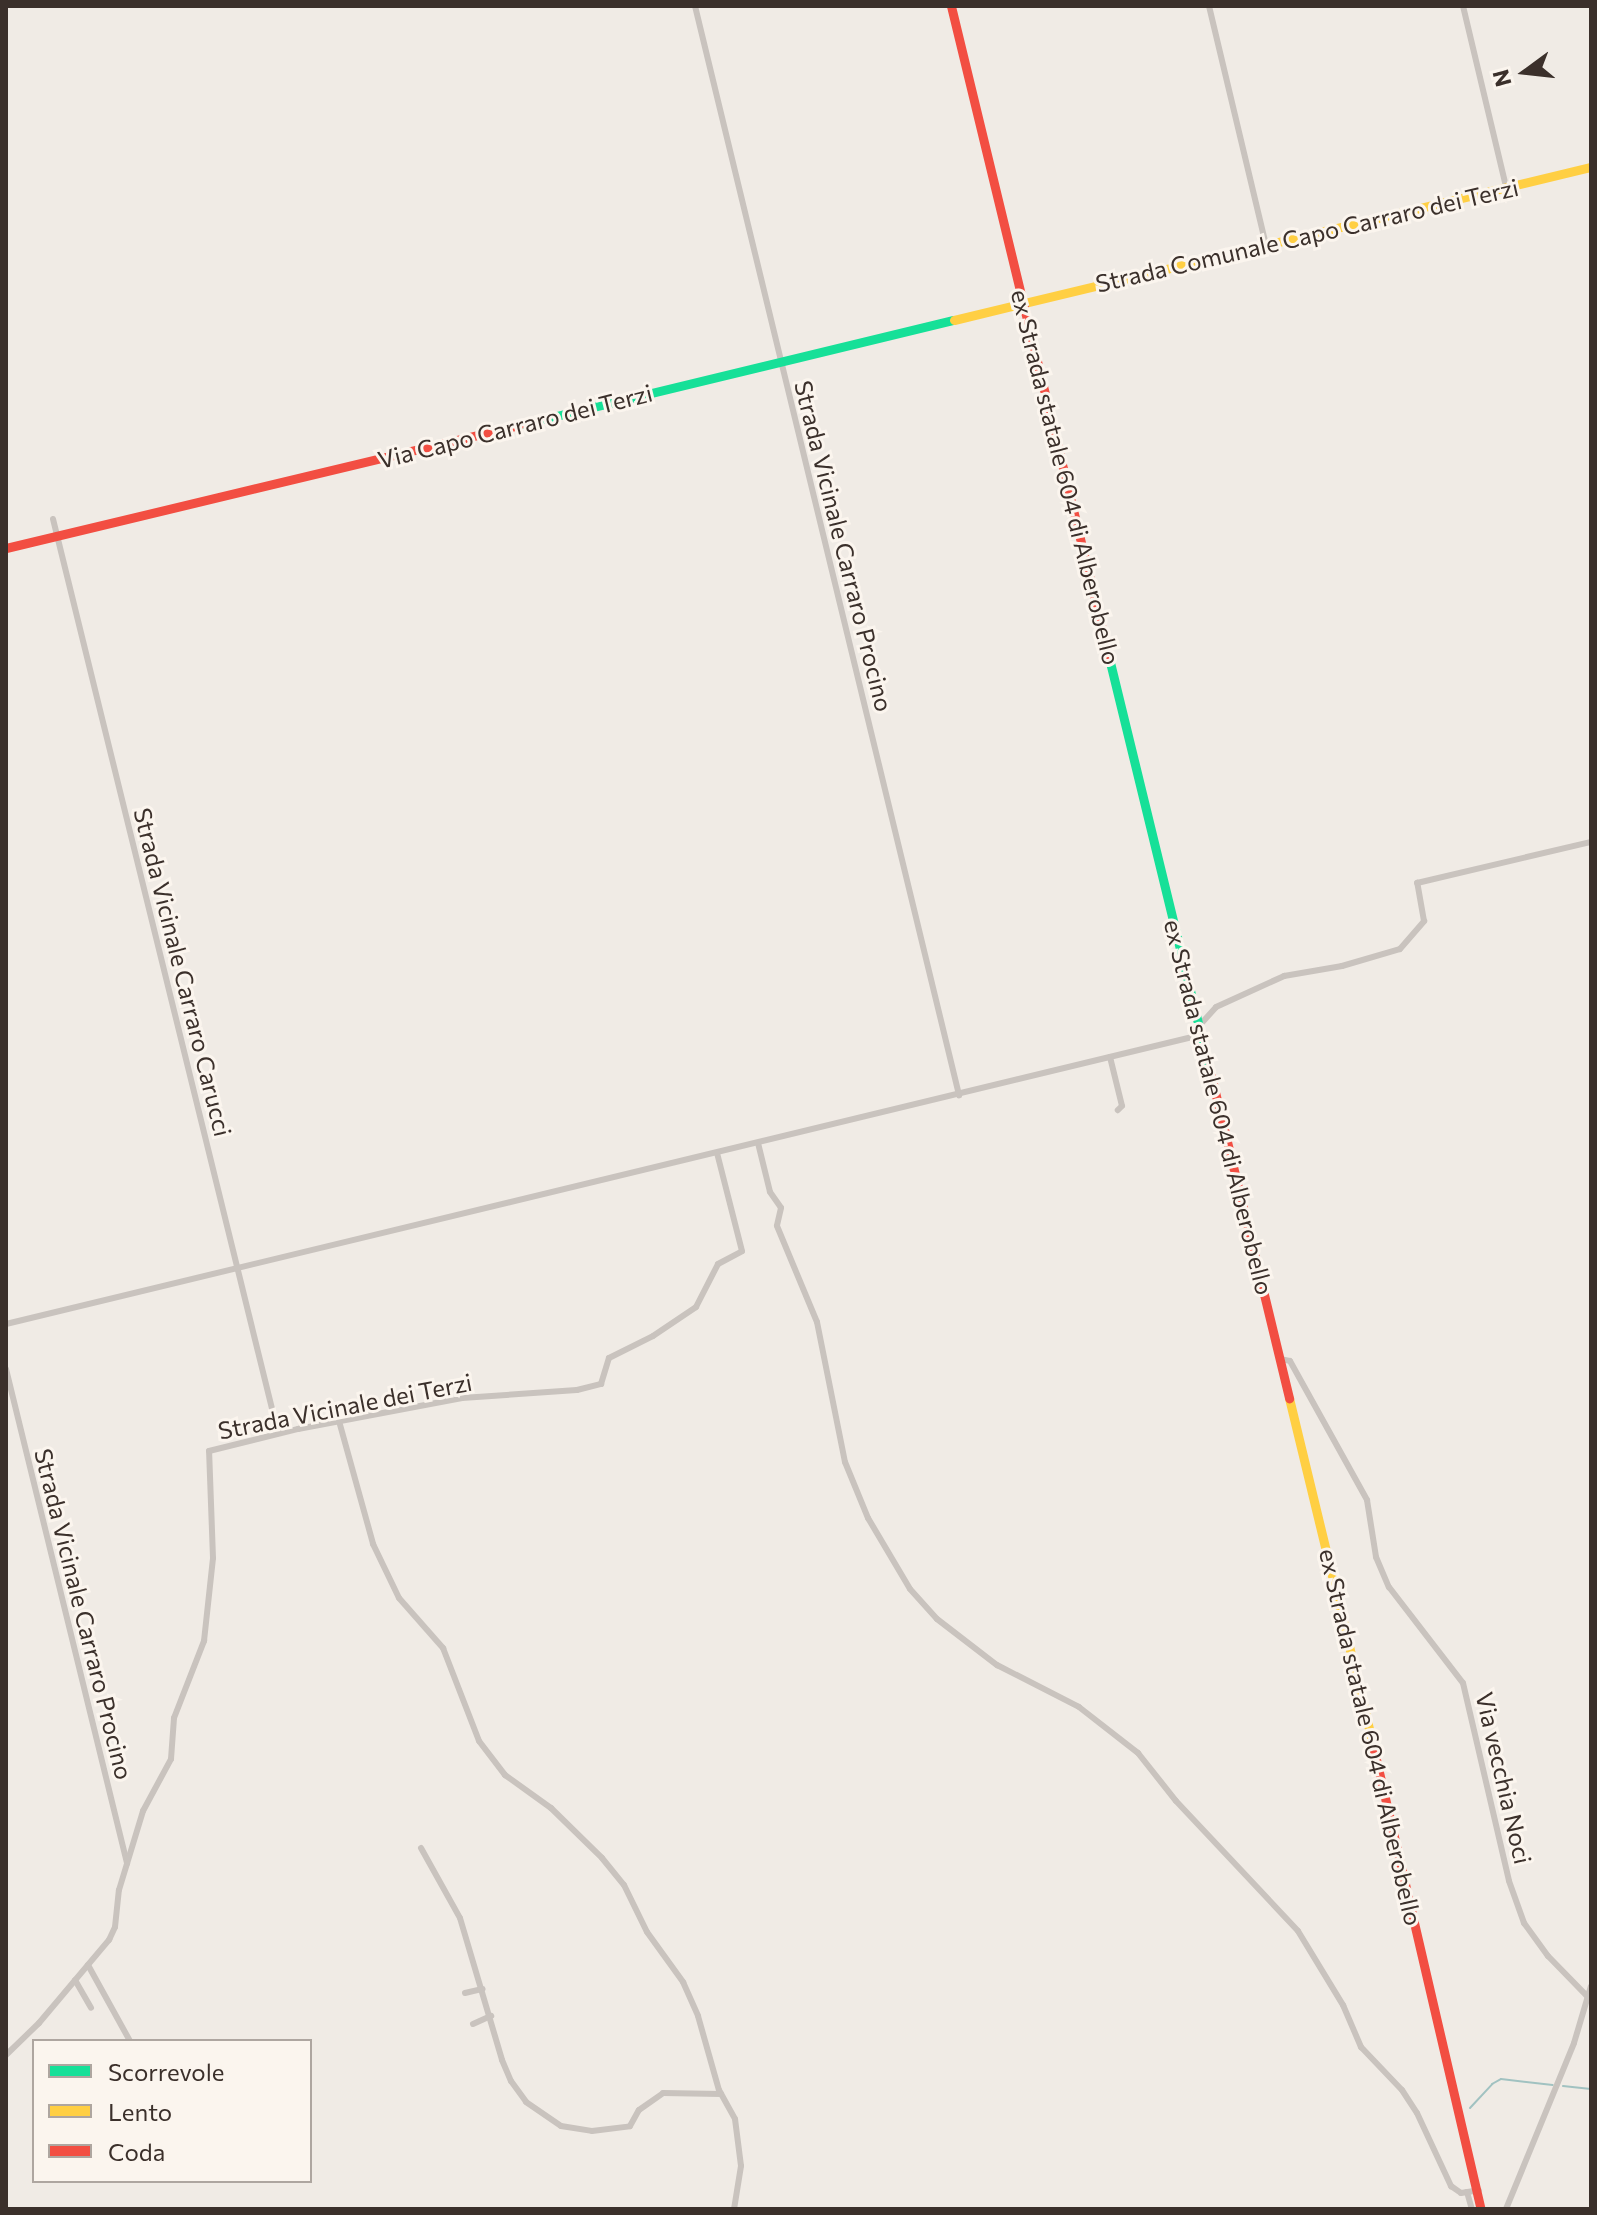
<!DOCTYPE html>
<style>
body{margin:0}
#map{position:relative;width:1597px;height:2215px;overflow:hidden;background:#f0ebe5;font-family:Commissioner,sans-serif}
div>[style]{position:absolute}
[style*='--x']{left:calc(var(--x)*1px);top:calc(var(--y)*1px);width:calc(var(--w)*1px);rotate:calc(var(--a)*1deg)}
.stream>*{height:2px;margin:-1px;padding:0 1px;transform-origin:1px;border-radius:1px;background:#a1c2c1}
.street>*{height:6px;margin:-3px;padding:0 3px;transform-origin:3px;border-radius:3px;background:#c9c3be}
.fast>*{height:9px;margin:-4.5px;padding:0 4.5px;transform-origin:4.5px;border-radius:4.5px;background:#16e098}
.slow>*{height:9px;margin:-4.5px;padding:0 4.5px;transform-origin:4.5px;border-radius:4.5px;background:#ffcf43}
.jam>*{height:9px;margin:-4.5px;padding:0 4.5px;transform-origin:4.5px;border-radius:4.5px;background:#f24e42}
span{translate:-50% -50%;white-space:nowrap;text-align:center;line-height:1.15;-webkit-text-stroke:6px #fbf5ee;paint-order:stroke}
.street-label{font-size:24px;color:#3b302b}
.frame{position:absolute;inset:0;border:8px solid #3b302b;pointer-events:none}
.legend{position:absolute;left:32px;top:2039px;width:280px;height:144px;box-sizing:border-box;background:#fbf5ee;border:2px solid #aea6a0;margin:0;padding:10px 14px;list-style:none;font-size:24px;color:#3b302b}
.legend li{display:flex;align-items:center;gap:16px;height:40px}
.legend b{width:40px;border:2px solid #aea6a0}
.north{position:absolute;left:1485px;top:32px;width:80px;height:80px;-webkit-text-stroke:6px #fbf5ee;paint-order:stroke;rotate:255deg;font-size:22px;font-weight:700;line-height:32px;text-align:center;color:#3b302b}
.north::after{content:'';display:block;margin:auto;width:28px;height:36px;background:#3b302b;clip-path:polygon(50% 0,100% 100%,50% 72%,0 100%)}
</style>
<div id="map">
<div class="stream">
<div style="--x:1563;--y:2086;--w:28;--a:6"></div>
<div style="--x:1470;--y:2108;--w:33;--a:-47"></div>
<div style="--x:1492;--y:2084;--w:10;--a:-29"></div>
<div style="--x:1501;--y:2079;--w:52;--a:6.6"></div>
</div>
<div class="street">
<div style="--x:695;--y:6;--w:1121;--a:76.37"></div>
<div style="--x:1209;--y:6;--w:246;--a:76.6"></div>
<div style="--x:1463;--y:6;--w:186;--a:76.6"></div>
<div style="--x:53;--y:519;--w:941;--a:76.17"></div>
<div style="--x:1199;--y:1026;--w:25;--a:-48"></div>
<div style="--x:1216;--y:1007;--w:75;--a:-24.5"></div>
<div style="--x:1284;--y:976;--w:59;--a:-9.8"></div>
<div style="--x:1342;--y:966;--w:60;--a:-16.3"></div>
<div style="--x:1400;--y:949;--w:37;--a:-49"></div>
<div style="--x:1424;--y:921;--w:39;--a:-100"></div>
<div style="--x:1417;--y:883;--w:179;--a:-13.3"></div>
<div style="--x:1110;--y:1057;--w:50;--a:76.2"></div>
<div style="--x:1122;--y:1106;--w:6;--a:135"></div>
<div style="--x:758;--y:1143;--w:50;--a:76.2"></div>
<div style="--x:770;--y:1192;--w:19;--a:55"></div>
<div style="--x:781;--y:1208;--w:18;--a:103"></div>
<div style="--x:777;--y:1226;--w:104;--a:67.4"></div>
<div style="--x:817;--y:1322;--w:143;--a:78.7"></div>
<div style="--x:845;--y:1462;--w:61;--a:67.7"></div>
<div style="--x:868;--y:1518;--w:82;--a:59.4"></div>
<div style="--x:910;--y:1589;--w:40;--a:48"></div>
<div style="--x:937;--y:1619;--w:76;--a:37.5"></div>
<div style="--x:997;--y:1665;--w:92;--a:27.1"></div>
<div style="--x:1079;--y:1707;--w:75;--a:37.9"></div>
<div style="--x:1138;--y:1753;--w:61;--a:51.6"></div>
<div style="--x:1176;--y:1801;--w:178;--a:46.8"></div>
<div style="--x:1298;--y:1931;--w:87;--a:58.7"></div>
<div style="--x:1343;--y:2005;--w:46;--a:66.8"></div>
<div style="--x:1361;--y:2047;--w:59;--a:46.4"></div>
<div style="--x:1402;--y:2090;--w:27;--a:57"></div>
<div style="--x:1417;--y:2113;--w:81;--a:65"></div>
<div style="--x:1451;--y:2186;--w:12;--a:35"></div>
<div style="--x:1461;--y:2193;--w:18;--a:-9"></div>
<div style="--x:6;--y:1324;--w:1229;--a:-13.6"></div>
<div style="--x:1280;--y:1359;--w:10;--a:11"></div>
<div style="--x:1290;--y:1361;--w:159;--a:61"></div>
<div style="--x:1367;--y:1500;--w:58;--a:81"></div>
<div style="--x:1376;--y:1557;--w:33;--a:67"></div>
<div style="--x:1389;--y:1587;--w:121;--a:52.4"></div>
<div style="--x:1463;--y:1683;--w:203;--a:76.9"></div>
<div style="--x:1509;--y:1881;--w:45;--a:70.3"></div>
<div style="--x:1524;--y:1923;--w:41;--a:54"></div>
<div style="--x:1548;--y:1956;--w:57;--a:45.7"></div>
<div style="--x:6;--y:1369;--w:509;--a:76.24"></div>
<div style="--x:339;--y:1421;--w:128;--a:74.5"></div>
<div style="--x:373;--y:1544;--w:60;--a:64.3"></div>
<div style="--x:399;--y:1598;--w:67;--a:48.7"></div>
<div style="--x:443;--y:1648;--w:100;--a:68.8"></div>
<div style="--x:479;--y:1741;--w:43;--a:52.6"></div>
<div style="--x:505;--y:1775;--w:57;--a:35.7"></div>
<div style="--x:551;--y:1808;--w:71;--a:44.4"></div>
<div style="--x:602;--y:1858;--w:35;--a:51"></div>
<div style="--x:624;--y:1885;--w:52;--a:63.9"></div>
<div style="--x:647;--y:1932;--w:62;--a:54.2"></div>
<div style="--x:683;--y:1982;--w:37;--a:66"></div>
<div style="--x:698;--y:2016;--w:77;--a:74.2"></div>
<div style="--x:719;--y:2090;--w:33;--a:61"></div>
<div style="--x:735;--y:2119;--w:47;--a:82.7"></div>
<div style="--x:741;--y:2166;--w:44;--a:99.2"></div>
<div style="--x:421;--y:1848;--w:80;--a:60.9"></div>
<div style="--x:460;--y:1918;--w:148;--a:73.5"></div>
<div style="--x:502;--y:2060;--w:23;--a:67"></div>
<div style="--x:511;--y:2081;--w:26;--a:54"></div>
<div style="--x:526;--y:2102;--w:42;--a:34.4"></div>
<div style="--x:561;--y:2126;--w:31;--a:9"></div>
<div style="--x:592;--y:2131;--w:38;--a:-7"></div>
<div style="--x:630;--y:2126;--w:18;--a:-61"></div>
<div style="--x:639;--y:2110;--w:29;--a:-35"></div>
<div style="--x:663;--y:2093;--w:58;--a:1"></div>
<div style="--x:88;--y:1965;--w:87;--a:61.1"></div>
<div style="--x:75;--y:1980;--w:32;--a:60"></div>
<div style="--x:465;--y:1993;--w:18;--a:-13"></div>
<div style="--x:473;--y:2024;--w:20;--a:-24"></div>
<div style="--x:6;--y:2055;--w:46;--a:-44.1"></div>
<div style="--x:39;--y:2023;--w:109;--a:-49.9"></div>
<div style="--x:109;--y:1940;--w:14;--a:-65"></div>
<div style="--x:115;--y:1927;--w:37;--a:-84"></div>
<div style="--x:119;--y:1890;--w:83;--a:-73.1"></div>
<div style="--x:143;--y:1811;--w:59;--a:-61.7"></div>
<div style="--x:171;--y:1759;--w:41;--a:-85.8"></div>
<div style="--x:174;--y:1718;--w:83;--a:-68.7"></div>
<div style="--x:204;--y:1641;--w:83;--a:-83.8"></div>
<div style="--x:213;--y:1558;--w:107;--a:-92.1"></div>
<div style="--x:209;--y:1451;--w:92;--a:-13.9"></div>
<div style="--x:298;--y:1429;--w:167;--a:-10.7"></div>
<div style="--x:462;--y:1398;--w:115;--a:-4"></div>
<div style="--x:577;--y:1390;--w:25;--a:-14"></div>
<div style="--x:601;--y:1384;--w:27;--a:-73"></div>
<div style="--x:609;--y:1358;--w:49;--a:-26.6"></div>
<div style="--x:653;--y:1336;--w:52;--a:-34"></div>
<div style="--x:696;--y:1307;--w:48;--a:-62.9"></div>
<div style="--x:718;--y:1264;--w:27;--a:-28"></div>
<div style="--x:742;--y:1251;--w:101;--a:-104.3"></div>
<div style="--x:1467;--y:2192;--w:18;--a:74"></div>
<div style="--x:1506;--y:2209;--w:179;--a:-67.7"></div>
<div style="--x:1574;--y:2043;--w:59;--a:-73.4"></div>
</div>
<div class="fast">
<div style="--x:519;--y:425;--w:447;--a:-13.6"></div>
<div style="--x:1109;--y:658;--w:421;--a:76.3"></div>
</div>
<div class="slow">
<div style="--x:954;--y:320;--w:655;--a:-13.51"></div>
<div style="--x:1289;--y:1398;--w:354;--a:76.4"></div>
</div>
<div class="jam">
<div style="--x:951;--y:6;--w:671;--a:76.38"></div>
<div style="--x:6;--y:548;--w:528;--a:-13.48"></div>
<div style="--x:1209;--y:1067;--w:341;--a:76.4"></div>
<div style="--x:1372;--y:1742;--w:480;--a:76.9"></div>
</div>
<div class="street-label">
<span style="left:1307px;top:235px;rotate:-13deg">Strada Comunale Capo Carraro dei Terzi</span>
<span style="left:515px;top:426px;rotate:-14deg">Via Capo Carraro dei Terzi</span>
<span style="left:1066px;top:477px;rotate:76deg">ex Strada statale 604 di Alberobello</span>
<span style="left:844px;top:546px;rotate:76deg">Strada Vicinale Carraro Procino</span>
<span style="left:183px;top:972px;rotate:76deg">Strada Vicinale Carraro Carucci</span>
<span style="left:1219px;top:1107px;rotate:76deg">ex Strada statale 604 di Alberobello</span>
<span style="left:345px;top:1406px;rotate:-11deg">Strada Vicinale dei Terzi</span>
<span style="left:84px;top:1614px;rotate:76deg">Strada Vicinale Carraro Procino</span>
<span style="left:1371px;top:1737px;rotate:77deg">ex Strada statale 604 di Alberobello</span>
<span style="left:1504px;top:1778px;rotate:77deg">Via vecchia Noci</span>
</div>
<div class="frame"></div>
<ul class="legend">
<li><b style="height:10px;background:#16e098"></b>Scorrevole</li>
<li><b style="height:10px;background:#ffcf43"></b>Lento</li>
<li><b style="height:10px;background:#f24e42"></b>Coda</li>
</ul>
<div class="north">N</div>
</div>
